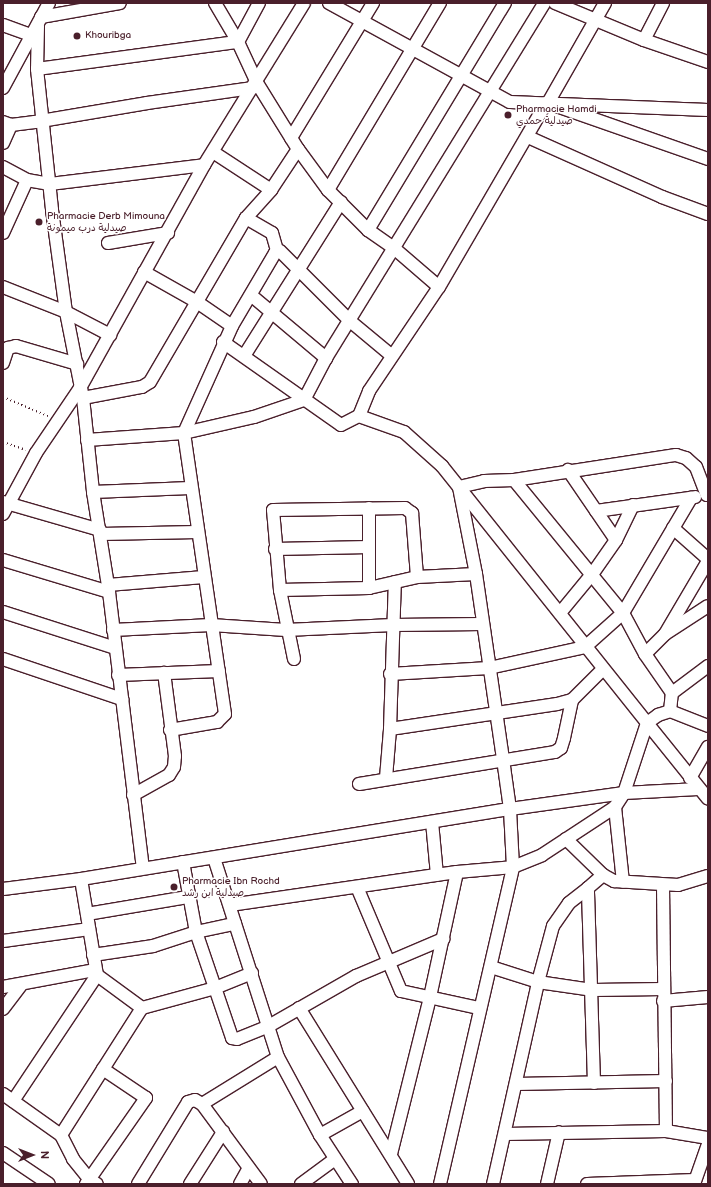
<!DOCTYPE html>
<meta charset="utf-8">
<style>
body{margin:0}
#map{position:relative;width:711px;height:1187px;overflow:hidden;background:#fff;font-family:"Balsamiq Sans","Playpen Sans Arabic",sans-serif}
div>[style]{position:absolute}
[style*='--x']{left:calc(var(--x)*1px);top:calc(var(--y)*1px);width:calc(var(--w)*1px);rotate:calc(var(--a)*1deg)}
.path>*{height:1.5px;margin-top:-0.75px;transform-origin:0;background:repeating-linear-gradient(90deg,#4a1f2b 0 1px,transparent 0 4px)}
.roads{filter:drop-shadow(1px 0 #4a1f2b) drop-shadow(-1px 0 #4a1f2b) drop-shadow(0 1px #4a1f2b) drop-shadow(0 -1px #4a1f2b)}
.minor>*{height:12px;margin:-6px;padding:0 6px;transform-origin:6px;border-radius:6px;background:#fff}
.dots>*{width:11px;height:11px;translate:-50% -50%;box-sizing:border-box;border:2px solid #fff;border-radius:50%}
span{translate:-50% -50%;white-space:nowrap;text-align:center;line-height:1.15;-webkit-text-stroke:3px #fff;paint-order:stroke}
.poi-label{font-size:10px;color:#4a1f2b}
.left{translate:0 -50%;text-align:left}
.frame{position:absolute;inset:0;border:4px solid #4a1f2b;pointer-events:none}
.north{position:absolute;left:12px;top:1135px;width:40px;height:40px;-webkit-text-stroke:3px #fff;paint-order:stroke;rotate:90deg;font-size:11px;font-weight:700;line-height:16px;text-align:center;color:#4a1f2b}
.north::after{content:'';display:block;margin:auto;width:14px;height:18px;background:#4a1f2b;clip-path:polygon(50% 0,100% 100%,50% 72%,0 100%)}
</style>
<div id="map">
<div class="path">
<div style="--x:3;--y:397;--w:49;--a:22.9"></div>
<div style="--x:3;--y:442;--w:24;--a:19"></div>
</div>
<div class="roads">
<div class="minor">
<div style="--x:215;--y:3;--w:45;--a:59.5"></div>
<div style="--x:238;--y:42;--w:45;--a:65.1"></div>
<div style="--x:257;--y:83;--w:78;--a:58.2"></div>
<div style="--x:298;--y:149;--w:51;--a:53.8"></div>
<div style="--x:328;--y:190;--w:57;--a:45"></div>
<div style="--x:368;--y:230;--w:33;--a:35"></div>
<div style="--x:395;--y:249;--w:58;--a:40.8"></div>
<div style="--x:329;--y:3;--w:206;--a:28.7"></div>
<div style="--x:510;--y:102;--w:198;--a:2.3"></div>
<div style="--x:555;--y:3;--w:96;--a:22.6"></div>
<div style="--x:644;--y:40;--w:68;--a:19"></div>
<div style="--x:605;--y:3;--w:115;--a:119.7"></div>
<div style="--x:548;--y:103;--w:170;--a:19.3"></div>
<div style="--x:41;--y:17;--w:80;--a:-10"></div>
<div style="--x:3;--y:25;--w:32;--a:20"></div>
<div style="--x:38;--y:26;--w:43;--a:91.3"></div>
<div style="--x:37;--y:69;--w:142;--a:83.9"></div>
<div style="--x:52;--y:210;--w:103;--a:82.2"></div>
<div style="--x:66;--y:312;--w:88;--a:78.8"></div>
<div style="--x:83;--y:398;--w:95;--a:83.9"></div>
<div style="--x:93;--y:492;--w:101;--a:80.9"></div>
<div style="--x:109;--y:592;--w:277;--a:83"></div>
<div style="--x:644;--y:40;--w:42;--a:-62.8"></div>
<div style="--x:37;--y:69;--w:203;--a:-7.7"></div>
<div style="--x:238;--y:42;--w:44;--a:-61.7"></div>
<div style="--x:3;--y:88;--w:97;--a:-61.6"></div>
<div style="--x:3;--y:122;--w:9;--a:21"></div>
<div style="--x:11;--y:125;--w:24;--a:-7"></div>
<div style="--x:35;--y:122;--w:114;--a:-9.6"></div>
<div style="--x:147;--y:103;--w:107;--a:-8.1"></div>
<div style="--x:528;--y:137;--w:147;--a:24.1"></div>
<div style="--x:662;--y:197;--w:49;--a:20.3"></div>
<div style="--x:291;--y:138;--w:158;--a:-58.7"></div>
<div style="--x:3;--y:143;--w:20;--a:-66"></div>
<div style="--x:213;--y:152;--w:69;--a:33.2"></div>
<div style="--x:3;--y:167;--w:27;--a:28"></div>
<div style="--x:27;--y:180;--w:23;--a:10"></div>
<div style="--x:50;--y:184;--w:155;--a:-7"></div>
<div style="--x:328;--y:190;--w:218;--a:-59.1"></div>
<div style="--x:246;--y:218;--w:30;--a:30"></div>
<div style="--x:272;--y:233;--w:19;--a:74"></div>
<div style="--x:368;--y:230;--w:265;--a:-58.9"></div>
<div style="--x:3;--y:233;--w:58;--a:-65.6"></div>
<div style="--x:108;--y:243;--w:61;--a:-9.5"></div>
<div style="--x:144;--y:272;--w:61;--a:29.5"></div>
<div style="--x:197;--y:302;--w:42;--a:34.4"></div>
<div style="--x:232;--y:326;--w:85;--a:-59.5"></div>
<div style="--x:275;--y:253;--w:5;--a:-22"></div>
<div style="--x:280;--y:251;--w:99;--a:45"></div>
<div style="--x:350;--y:321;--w:53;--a:39.7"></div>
<div style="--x:3;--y:287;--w:68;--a:21.6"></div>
<div style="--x:66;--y:312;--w:50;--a:27.6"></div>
<div style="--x:252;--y:296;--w:97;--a:40"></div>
<div style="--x:223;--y:342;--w:144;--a:35.1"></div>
<div style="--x:341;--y:425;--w:20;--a:-27"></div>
<div style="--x:359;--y:416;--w:48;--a:19.6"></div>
<div style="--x:404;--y:432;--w:51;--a:41.8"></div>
<div style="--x:442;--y:466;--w:329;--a:51.4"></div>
<div style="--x:647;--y:723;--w:14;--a:-36"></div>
<div style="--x:658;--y:715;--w:13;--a:-18"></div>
<div style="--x:670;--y:711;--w:41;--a:21.5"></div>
<div style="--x:244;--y:356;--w:182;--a:-57.8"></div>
<div style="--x:3;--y:363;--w:16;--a:-72"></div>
<div style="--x:8;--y:348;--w:8;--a:-14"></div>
<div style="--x:16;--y:346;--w:64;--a:16.4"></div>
<div style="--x:83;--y:398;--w:60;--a:-10.6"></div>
<div style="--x:142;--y:387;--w:9;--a:-32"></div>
<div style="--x:150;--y:382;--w:190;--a:-59.7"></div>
<div style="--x:246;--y:218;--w:38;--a:-48"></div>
<div style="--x:271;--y:190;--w:49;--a:-56.6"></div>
<div style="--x:359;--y:416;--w:27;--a:-68"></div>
<div style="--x:369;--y:391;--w:125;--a:-56.1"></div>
<div style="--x:439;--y:287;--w:213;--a:-59.8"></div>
<div style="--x:87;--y:440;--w:97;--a:-4.1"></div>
<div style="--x:184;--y:433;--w:72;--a:-12.9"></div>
<div style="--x:254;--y:417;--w:53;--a:-18.8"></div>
<div style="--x:304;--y:400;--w:47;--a:-62.4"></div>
<div style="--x:326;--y:358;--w:417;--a:-58.4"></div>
<div style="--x:514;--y:480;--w:172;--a:50.7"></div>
<div style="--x:623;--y:613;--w:47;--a:61.8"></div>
<div style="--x:645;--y:654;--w:47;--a:55.3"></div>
<div style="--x:93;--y:492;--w:97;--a:-2.4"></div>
<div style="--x:3;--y:502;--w:101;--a:16.1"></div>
<div style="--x:369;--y:508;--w:80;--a:90"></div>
<div style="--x:596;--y:511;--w:100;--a:-8"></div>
<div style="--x:3;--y:514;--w:69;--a:-61.6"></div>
<div style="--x:36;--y:453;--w:78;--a:-55.9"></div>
<div style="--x:80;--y:388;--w:255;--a:-60.9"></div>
<div style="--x:204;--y:165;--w:190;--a:-58.3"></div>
<div style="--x:673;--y:528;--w:47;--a:41.5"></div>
<div style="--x:101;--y:534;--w:96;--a:-1.2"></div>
<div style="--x:616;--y:540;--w:39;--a:-64"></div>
<div style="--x:275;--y:549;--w:94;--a:-1.2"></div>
<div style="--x:3;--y:560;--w:111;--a:16.8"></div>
<div style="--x:108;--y:585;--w:96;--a:-4.8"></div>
<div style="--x:280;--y:590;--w:89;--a:-1.3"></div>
<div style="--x:369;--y:588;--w:49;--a:-12.9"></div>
<div style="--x:417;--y:577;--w:59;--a:-2.9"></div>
<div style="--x:3;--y:612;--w:118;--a:17.8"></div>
<div style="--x:560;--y:613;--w:52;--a:-50.5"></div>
<div style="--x:593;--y:573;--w:40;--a:-55.1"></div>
<div style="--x:616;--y:540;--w:85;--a:-124.4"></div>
<div style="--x:113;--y:630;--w:98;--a:-2.9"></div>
<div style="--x:211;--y:625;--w:75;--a:3.8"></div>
<div style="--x:286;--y:630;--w:107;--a:-2.7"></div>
<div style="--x:393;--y:625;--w:89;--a:-0.6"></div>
<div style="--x:665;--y:634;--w:85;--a:-59.5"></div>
<div style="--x:645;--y:654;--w:28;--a:-45"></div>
<div style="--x:665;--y:634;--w:51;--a:-33.1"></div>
<div style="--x:3;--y:659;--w:126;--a:18.6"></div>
<div style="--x:294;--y:659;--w:70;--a:-101.5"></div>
<div style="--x:280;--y:590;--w:80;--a:-95"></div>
<div style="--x:273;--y:510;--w:132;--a:-0.9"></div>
<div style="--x:405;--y:508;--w:9;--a:36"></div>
<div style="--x:412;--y:513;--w:64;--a:85.5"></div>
<div style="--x:390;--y:674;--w:99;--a:-3.5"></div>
<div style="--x:489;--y:668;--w:98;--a:-12.3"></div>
<div style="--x:585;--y:647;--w:51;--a:-41.8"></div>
<div style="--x:623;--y:613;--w:134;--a:-59.4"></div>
<div style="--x:118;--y:675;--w:101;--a:-2.3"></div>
<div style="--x:670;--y:711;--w:18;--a:-84"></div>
<div style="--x:672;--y:693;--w:45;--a:-36.9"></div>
<div style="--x:390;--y:729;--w:147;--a:-88.1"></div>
<div style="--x:170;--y:730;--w:48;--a:-9.7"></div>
<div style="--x:217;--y:722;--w:11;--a:-45"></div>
<div style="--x:225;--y:714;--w:284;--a:-98.3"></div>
<div style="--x:184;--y:433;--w:117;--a:-65.8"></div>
<div style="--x:386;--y:778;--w:49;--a:-85.3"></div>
<div style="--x:390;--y:729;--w:169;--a:-8.5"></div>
<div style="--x:557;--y:704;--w:16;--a:-15"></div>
<div style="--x:572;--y:700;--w:44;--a:-45"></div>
<div style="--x:690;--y:778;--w:36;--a:-60"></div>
<div style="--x:359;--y:784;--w:199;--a:-9.3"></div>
<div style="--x:555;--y:752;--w:7;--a:-34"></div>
<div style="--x:561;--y:748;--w:10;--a:-73"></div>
<div style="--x:564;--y:738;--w:39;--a:-78"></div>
<div style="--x:133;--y:795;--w:41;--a:-29.1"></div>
<div style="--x:169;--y:775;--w:9;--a:-58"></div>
<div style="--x:174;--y:767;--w:11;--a:-85"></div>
<div style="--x:175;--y:756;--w:84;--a:-97.5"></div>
<div style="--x:615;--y:807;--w:75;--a:83.9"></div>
<div style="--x:432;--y:822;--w:53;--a:84.6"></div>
<div style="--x:566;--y:839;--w:52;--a:44.2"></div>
<div style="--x:603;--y:875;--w:13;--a:29"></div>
<div style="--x:614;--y:881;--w:64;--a:3.6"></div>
<div style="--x:678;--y:885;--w:31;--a:-17"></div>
<div style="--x:214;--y:858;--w:209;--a:72.2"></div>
<div style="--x:278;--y:1057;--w:89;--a:61.7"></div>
<div style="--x:320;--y:1135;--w:59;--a:56.9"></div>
<div style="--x:183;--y:862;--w:71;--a:79.5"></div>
<div style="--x:196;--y:932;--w:112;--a:71.2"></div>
<div style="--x:232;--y:1038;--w:5;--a:11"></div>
<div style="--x:237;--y:1039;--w:32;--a:-22"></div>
<div style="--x:267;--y:1027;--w:103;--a:-29.8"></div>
<div style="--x:356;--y:976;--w:95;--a:-23"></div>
<div style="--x:663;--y:886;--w:245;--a:89.3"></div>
<div style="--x:357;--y:887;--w:113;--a:67.1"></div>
<div style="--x:401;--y:991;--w:80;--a:12.3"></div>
<div style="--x:3;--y:889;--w:79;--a:-7.3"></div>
<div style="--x:81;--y:879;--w:435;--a:-9.3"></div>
<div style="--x:510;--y:809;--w:115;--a:-8"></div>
<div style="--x:624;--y:793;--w:74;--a:-3.1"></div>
<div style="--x:230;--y:905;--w:229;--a:-8.3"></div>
<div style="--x:457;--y:872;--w:56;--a:-5.1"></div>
<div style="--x:513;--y:867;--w:31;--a:-22"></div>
<div style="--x:542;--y:855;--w:87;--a:-33.3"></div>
<div style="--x:615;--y:807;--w:17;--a:-57"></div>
<div style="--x:624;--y:793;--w:74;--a:-71.8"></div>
<div style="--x:647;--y:723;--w:97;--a:51.2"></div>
<div style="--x:87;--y:914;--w:102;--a:-9.6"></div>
<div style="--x:3;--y:941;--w:87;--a:-7.9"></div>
<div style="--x:93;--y:955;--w:61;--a:-8.5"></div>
<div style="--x:153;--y:946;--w:45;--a:-18"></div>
<div style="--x:196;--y:932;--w:40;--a:-12"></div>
<div style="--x:491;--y:967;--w:49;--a:17.7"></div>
<div style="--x:538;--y:982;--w:56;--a:8.3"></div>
<div style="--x:593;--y:990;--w:70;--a:-0.8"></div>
<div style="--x:97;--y:975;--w:56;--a:36.3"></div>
<div style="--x:142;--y:1008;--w:76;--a:-15.3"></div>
<div style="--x:215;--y:988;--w:40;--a:-22"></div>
<div style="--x:3;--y:987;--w:94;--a:-10.5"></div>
<div style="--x:663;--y:1001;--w:45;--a:-5.1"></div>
<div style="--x:299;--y:1008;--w:207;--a:58.2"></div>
<div style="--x:3;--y:1009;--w:30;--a:-53"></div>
<div style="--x:594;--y:1083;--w:195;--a:-91.8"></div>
<div style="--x:588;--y:888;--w:20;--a:-41"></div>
<div style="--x:516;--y:1084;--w:150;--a:-1.1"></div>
<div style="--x:3;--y:1094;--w:71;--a:35.3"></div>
<div style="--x:61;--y:1135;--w:27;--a:63"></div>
<div style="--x:73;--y:1159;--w:26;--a:51"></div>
<div style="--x:89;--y:1179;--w:9;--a:32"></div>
<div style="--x:13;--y:1101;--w:151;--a:-56.3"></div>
<div style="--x:97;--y:975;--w:97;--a:-99.5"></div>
<div style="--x:202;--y:1104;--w:89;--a:-31.7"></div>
<div style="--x:505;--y:1134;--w:161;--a:-1.1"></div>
<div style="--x:666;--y:1131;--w:43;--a:9.5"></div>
<div style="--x:61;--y:1135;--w:151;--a:-57.5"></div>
<div style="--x:320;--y:1135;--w:49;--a:-29.2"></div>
<div style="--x:3;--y:1153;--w:55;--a:34"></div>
<div style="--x:391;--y:1154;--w:162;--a:-76"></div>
<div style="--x:430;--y:997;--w:128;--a:-77.8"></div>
<div style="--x:86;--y:1184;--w:105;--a:-55.1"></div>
<div style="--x:146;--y:1098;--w:52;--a:-146"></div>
<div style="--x:138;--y:1184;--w:96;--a:-58.6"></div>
<div style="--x:188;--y:1102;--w:7;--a:-16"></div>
<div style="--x:195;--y:1100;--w:8;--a:30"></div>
<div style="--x:202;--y:1104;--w:99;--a:53.6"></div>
<div style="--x:190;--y:1184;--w:62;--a:-57.6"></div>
<div style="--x:240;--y:1184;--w:18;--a:-61"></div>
<div style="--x:301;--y:1184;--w:42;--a:-36.3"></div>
<div style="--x:440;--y:1184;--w:325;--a:-77"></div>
<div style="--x:513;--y:867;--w:58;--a:-93"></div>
<div style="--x:510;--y:809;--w:50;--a:-98"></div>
<div style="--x:503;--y:759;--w:187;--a:-98.3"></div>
<div style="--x:476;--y:574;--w:89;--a:-101.1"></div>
<div style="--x:459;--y:487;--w:26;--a:-13"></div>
<div style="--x:484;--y:481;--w:30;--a:-2"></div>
<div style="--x:514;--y:480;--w:164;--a:-8.8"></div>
<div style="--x:676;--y:455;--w:10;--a:17"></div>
<div style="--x:686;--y:458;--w:13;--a:42"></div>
<div style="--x:696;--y:467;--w:30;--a:69"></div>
<div style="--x:493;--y:1184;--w:207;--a:-77.4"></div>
<div style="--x:538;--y:982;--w:58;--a:-75"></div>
<div style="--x:553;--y:926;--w:28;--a:-55"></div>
<div style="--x:569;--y:903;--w:24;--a:-38"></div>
<div style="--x:547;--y:1184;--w:53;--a:-77"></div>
<div style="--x:587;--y:1184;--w:108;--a:-2.1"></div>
<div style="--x:694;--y:1184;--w:42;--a:-70.7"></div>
</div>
</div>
<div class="dots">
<div style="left:77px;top:36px;background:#4a1f2b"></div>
<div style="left:508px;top:115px;background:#4a1f2b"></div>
<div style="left:39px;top:222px;background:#4a1f2b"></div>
<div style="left:174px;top:887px;background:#4a1f2b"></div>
</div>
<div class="poi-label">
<span class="left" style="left:85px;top:36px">Khouribga</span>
<span class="left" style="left:516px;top:115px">Pharmacie Hamdi<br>صيدلية حمدي</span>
<span class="left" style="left:47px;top:222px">Pharmacie Derb Mimouna<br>صيدلية درب ميمونة</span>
<span class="left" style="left:182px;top:887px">Pharmacie Ibn Rochd<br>صيدلية ابن رشد</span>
</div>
<div class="frame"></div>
<div class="north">N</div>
</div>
